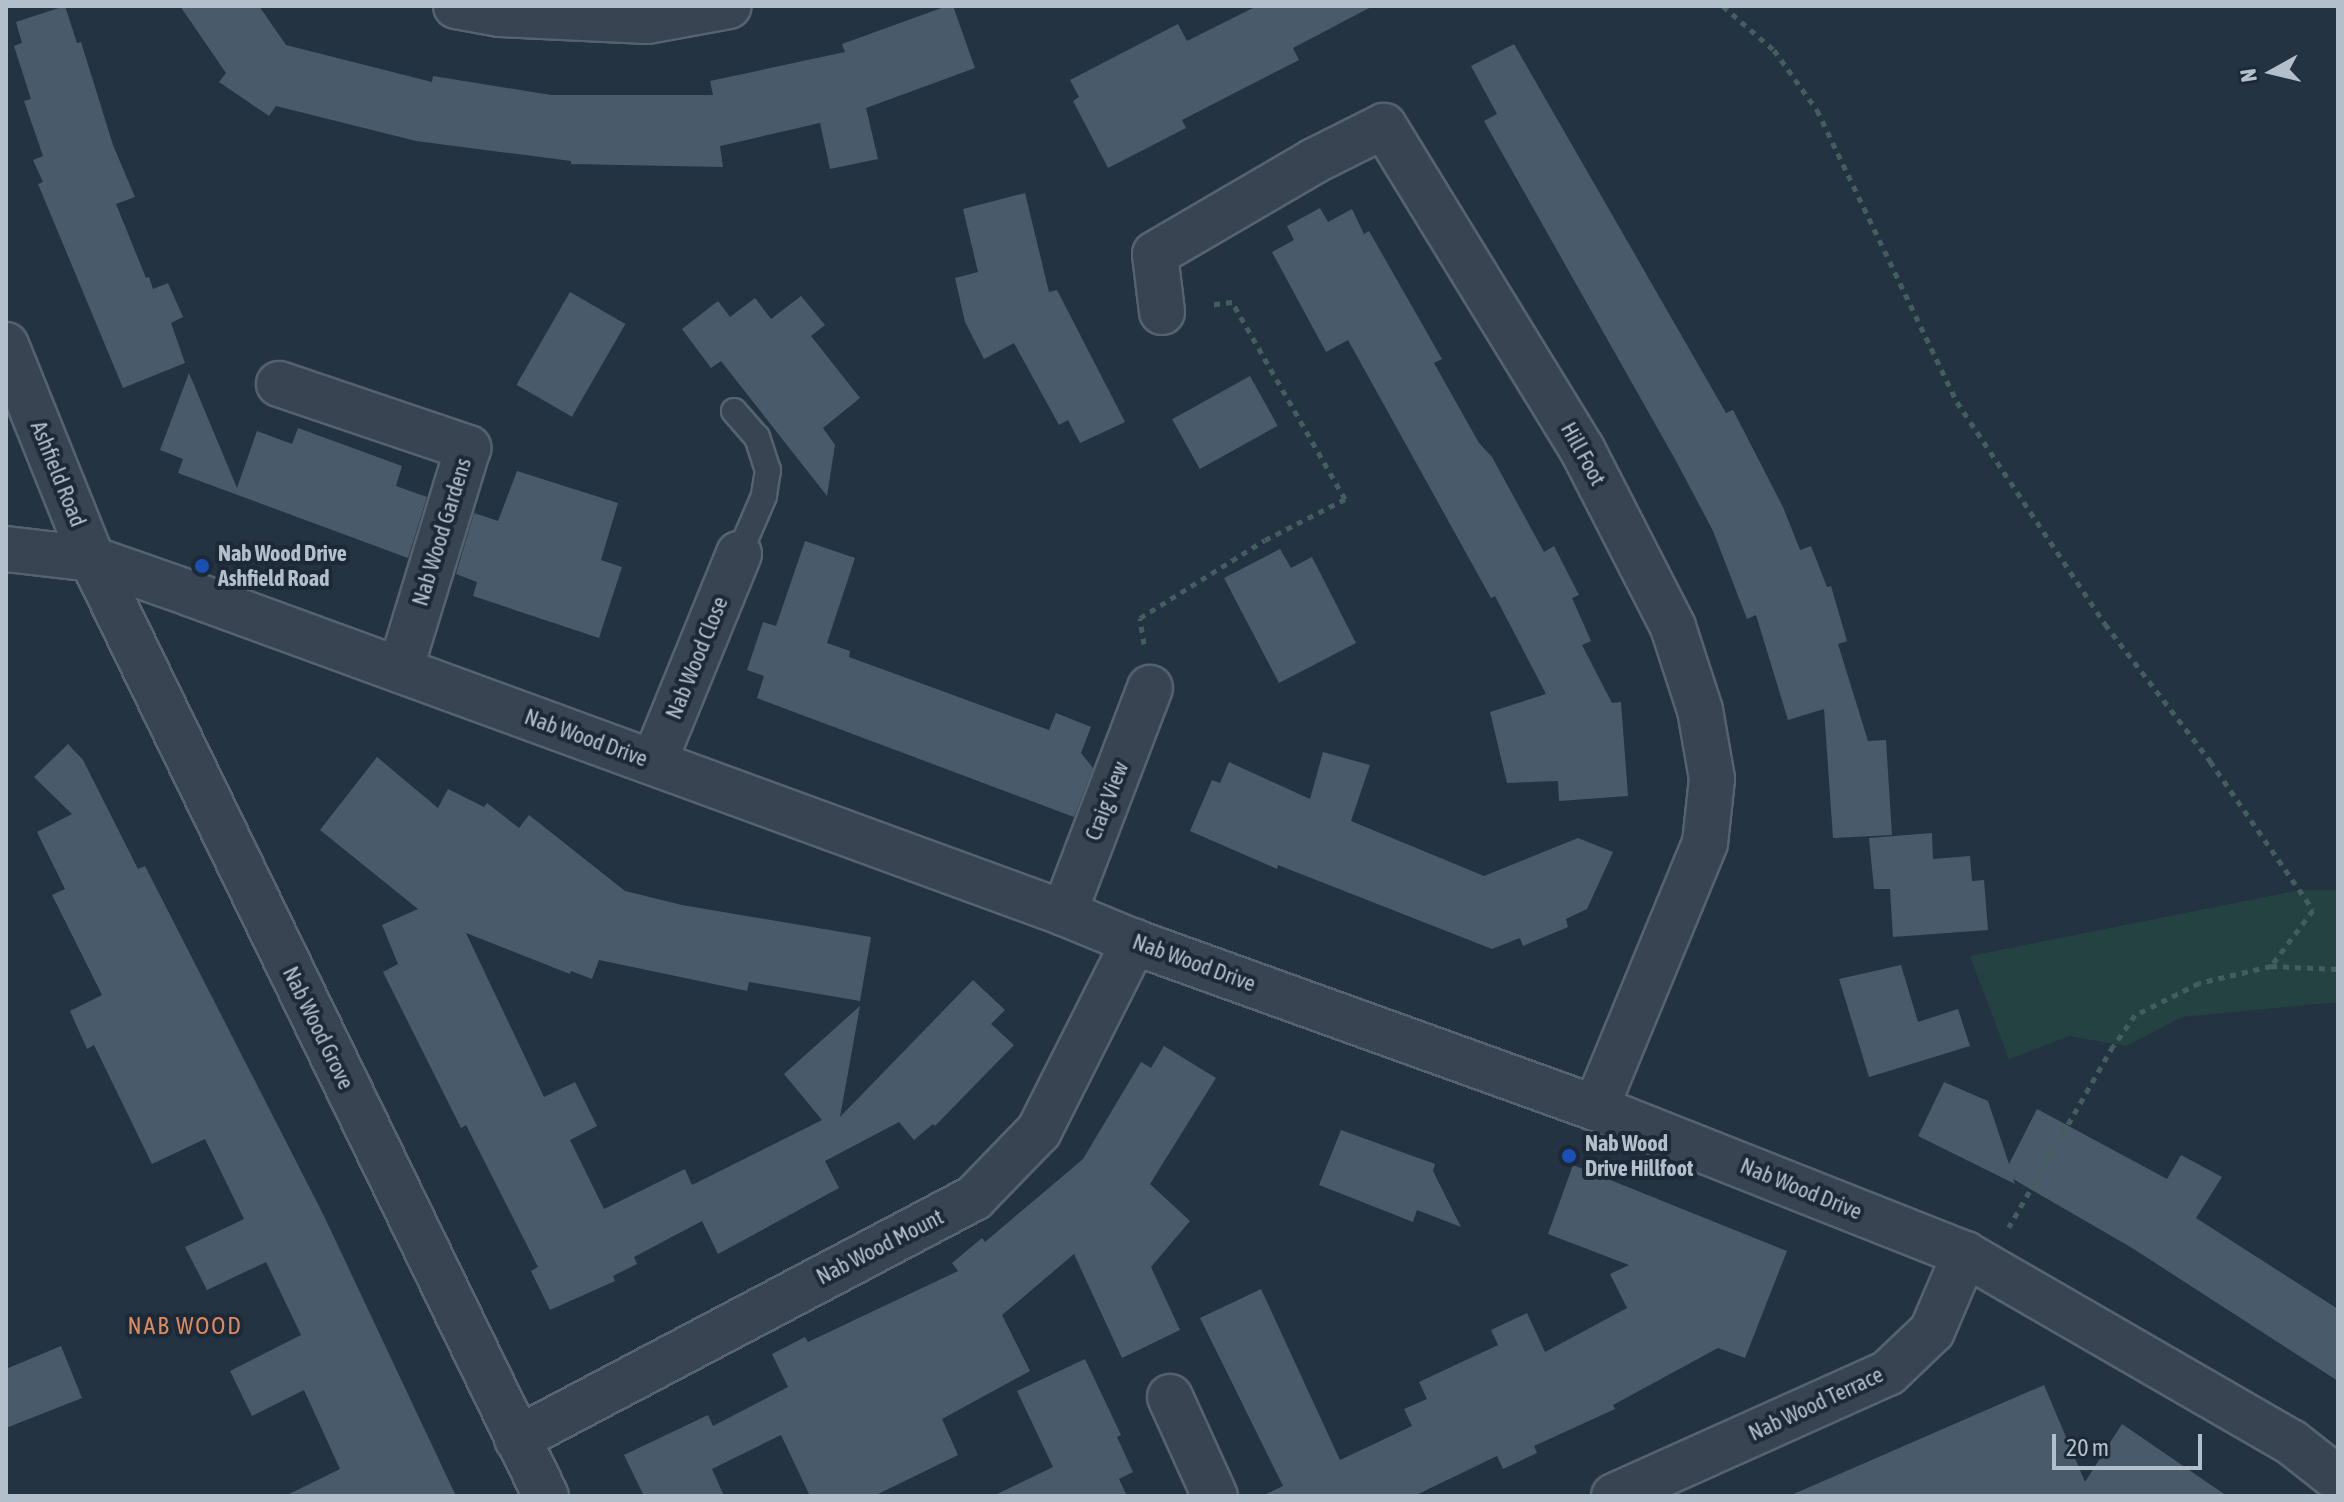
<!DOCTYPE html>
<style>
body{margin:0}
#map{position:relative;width:2344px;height:1502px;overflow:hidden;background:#233342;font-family:"Asap Condensed",sans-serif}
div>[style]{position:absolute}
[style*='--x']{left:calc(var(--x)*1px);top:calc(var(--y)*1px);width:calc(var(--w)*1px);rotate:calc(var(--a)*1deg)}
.green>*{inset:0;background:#254242}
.building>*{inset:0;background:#495a6b;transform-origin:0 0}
.path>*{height:5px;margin-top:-2.5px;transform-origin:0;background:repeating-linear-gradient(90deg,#445e5f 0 6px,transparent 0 12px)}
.roads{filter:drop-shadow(2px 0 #56626f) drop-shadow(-2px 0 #56626f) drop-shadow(0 2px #56626f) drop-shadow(0 -2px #56626f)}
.lane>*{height:24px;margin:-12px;padding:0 12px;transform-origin:12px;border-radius:12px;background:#384451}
.street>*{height:44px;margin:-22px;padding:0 22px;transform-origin:22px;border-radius:22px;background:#384451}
.dots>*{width:22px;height:22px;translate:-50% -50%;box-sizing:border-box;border:4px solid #1d2936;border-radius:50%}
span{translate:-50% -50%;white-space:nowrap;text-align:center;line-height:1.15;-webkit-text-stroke:8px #1d2936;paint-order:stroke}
.street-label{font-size:22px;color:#b4bfcc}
.poi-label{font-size:22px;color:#b4bfcc;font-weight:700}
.left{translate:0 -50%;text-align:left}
.neighbourhood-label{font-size:24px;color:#dd8a5e;letter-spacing:2px}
.frame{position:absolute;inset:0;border:8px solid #b4bfcc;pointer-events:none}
.north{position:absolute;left:2232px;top:32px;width:80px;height:80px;-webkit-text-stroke:6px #1d2936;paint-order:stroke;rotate:262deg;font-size:22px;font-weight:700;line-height:32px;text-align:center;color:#b4bfcc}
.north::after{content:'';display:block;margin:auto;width:28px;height:36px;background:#b4bfcc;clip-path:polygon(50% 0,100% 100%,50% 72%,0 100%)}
.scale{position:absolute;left:2052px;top:1434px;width:150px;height:36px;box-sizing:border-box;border:4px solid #b4bfcc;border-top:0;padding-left:10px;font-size:24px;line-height:28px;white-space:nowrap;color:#b4bfcc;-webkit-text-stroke:6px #1d2936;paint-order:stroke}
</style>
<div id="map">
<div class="green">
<div style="clip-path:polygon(2300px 890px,2338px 890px,2338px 1002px,2182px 1017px,2126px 1046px,2069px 1036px,2009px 1059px,1970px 956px)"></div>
</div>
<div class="building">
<div style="clip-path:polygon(65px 6px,77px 43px,81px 42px,113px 145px,135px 197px,116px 204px,146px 278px,149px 277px,153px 289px,168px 283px,183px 317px,171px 323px,185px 363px,123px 388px,38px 184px,43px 182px,33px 160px,43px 156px,24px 101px,31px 99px,14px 46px,22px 43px,16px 22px)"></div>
<div style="clip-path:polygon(180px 6px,259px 6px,286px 45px,432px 82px,433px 76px,551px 95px,713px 95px,710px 81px,845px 52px,842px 44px,947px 6px,953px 6px,975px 68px,866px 108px,878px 159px,830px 169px,820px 123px,720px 146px,723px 167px,571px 164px,571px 161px,416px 141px,276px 106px,269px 116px,219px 82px,226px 73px)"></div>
<div style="clip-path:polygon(1257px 6px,1373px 6px,1293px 48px,1299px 60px,1182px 120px,1186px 128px,1108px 168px,1073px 101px,1079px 97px,1070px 80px,1178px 24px,1187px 41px)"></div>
<div style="clip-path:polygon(1514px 44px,1726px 413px,1733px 410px,1783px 507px,1800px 550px,1811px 546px,1827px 587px,1831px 586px,1847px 641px,1838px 644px,1868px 741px,1886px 740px,1892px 835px,1833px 838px,1824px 709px,1788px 720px,1756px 615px,1747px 619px,1713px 531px,1676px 461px,1484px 121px,1497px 114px,1471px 66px)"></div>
<div style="clip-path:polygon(1025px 193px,1049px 292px,1057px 290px,1125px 422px,1080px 443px,1068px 420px,1059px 425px,1014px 343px,984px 359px,965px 322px,955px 278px,978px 272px,963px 209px)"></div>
<div style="clip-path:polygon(1320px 208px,1328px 222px,1352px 209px,1364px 234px,1369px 231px,1442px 359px,1434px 363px,1479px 443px,1492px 457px,1544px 552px,1554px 546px,1579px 595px,1572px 598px,1591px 641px,1582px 645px,1612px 703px,1621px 702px,1628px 796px,1559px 801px,1558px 781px,1507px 783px,1490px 712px,1546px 694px,1495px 596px,1491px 598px,1348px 340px,1326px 352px,1272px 252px,1294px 240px,1287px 226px)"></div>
<div style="left:570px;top:292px;width:64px;height:107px;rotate:30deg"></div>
<div style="clip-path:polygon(801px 296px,825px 325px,811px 336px,860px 398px,823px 428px,835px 445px,827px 496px,721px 361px,711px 368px,682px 329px,718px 301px,730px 317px,755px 298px,771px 319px)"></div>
<div style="clip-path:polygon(189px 373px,237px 488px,257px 431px,292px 444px,298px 428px,402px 466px,396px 486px,427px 497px,408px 558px,178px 473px,183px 459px,160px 450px)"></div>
<div style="left:1250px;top:376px;width:57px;height:89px;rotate:61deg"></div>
<div style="clip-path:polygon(517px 471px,618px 503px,601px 560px,622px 567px,599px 638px,473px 596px,477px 582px,456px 574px,474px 513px,498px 521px)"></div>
<div style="clip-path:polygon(805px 541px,855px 558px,827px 643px,850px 651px,849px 657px,1049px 730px,1056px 713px,1091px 727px,1081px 753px,1093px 768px,1074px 817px,757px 698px,764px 676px,747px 670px,763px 622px,776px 626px)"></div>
<div style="clip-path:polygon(1280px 549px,1291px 568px,1312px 557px,1356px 643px,1279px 683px,1224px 578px)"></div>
<div style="clip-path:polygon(68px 744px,83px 760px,138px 869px,145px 866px,323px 1214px,456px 1496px,285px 1496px,340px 1469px,304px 1390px,252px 1416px,230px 1371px,301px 1335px,266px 1262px,207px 1290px,185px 1247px,244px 1219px,205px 1139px,152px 1164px,94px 1045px,87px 1049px,70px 1011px,102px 995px,52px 895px,65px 889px,37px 832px,72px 814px,34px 777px)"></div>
<div style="clip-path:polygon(1323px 752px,1370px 765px,1351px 821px,1484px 876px,1578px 838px,1613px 852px,1587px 909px,1566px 919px,1568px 927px,1523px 946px,1520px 938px,1492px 949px,1278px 865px,1277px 869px,1190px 831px,1212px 780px,1220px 783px,1229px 762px,1310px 799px)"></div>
<div style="clip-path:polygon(377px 757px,438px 808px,448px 789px,484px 807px,487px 803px,519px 828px,529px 815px,625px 891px,682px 905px,871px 937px,860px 1001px,749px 982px,747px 991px,599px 960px,592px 979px,571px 971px,570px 974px,466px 933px,544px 1097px,575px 1082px,597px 1126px,570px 1140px,604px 1209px,685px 1169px,692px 1185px,822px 1120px,784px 1074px,860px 1006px,840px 1117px,973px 980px,1005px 1010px,991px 1024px,1014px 1045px,935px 1126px,933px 1124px,914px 1140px,899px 1122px,825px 1161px,839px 1188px,718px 1254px,702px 1221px,634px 1257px,637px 1264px,613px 1276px,615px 1281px,550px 1310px,531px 1271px,538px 1267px,466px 1125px,461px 1128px,383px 972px,398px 964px,382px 925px,418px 909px,320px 830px)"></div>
<div style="clip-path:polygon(1932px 833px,1933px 859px,1970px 856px,1972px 881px,1984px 880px,1988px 930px,1893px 937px,1890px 889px,1874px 889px,1869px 838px)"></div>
<div style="clip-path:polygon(1901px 965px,1918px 1022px,1958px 1009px,1970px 1046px,1869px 1077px,1839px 979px)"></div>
<div style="clip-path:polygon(1164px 1046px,1216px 1078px,1150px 1184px,1190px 1221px,1151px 1267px,1180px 1330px,1122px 1358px,1074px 1254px,1002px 1315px,1030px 1371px,942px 1419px,958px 1455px,874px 1496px,810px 1496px,781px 1435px,712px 1469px,724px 1496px,644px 1496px,624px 1455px,708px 1415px,713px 1426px,788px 1387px,772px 1354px,805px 1337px,808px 1342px,958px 1271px,952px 1263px,982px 1238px,985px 1242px,1083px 1159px,1141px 1062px,1151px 1068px)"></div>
<div style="clip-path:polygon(1944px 1082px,1988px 1101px,2009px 1164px,2037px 1109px,2167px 1179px,2181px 1155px,2222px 1177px,2196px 1218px,2338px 1309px,2338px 1381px,2132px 1248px,2013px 1179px,2015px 1184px,1918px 1136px)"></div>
<div style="clip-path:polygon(1341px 1130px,1435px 1164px,1433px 1171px,1461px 1227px,1417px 1210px,1413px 1222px,1319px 1185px)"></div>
<div style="clip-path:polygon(1573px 1165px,1787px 1251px,1745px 1358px,1718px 1348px,1613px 1405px,1615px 1409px,1534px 1446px,1537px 1453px,1503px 1469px,1497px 1456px,1414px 1496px,1262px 1496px,1283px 1486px,1200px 1318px,1261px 1289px,1340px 1460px,1412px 1426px,1404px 1409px,1427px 1399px,1419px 1382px,1498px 1345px,1491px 1330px,1527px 1313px,1545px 1352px,1627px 1308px,1610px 1274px,1629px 1265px,1548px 1234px)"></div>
<div style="clip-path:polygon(61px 1346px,82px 1398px,6px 1428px,6px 1369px)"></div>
<div style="clip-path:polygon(1085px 1359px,1121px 1435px,1117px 1437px,1133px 1472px,1119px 1479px,1127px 1496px,993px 1496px,1053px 1467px,1017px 1391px)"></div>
<div style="clip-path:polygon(2044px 1385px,2085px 1482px,2122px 1424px,2227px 1496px,1789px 1496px)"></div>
</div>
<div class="path">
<div style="--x:1723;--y:6;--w:67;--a:40.8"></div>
<div style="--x:1774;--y:50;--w:74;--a:54.4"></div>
<div style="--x:1817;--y:110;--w:324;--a:64.4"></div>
<div style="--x:1957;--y:402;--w:267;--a:56.3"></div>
<div style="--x:2105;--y:624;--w:173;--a:52.5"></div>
<div style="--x:2210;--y:761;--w:181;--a:55.3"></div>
<div style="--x:2313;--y:910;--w:70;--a:126.9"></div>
<div style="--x:2271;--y:966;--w:74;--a:166.7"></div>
<div style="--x:2199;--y:983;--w:72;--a:153.4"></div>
<div style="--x:2135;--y:1015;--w:38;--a:125"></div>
<div style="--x:2113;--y:1046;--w:209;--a:119.9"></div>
<div style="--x:1144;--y:644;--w:26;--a:-99"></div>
<div style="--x:1140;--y:618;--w:147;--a:-32"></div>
<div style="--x:1265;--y:540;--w:90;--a:-27.1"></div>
<div style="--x:1345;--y:499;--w:227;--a:-119.8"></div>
<div style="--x:1232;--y:302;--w:24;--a:173"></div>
<div style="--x:2271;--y:966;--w:67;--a:2.6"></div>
</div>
<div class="roads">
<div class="lane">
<div style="--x:734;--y:411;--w:35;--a:49"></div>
<div style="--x:757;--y:437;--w:35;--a:72"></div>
<div style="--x:768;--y:470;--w:26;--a:99"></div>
<div style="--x:764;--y:496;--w:63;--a:113.3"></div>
</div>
<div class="street">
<div style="--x:456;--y:6;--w:45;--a:10.3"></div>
<div style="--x:500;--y:14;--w:147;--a:2.7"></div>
<div style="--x:647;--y:21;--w:83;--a:-10.4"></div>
<div style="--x:1162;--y:312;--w:58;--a:-96.9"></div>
<div style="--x:1155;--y:254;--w:184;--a:-30.3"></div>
<div style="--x:1314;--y:161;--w:78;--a:-26.6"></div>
<div style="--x:1384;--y:126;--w:379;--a:58.5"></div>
<div style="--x:1582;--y:449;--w:200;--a:62.9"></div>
<div style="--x:1673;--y:627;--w:87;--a:72"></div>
<div style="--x:1700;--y:710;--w:70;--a:80.1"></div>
<div style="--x:1712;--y:779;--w:64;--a:96.2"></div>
<div style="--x:1705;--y:843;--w:287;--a:112.4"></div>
<div style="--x:6;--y:345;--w:231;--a:68.1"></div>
<div style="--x:92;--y:559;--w:1041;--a:64.15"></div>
<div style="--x:279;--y:384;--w:200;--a:18.7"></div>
<div style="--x:468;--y:448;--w:232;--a:107"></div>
<div style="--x:6;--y:549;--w:87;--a:6.6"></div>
<div style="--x:92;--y:559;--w:103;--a:19.3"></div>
<div style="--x:189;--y:593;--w:932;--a:20.09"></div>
<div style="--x:1064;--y:913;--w:76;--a:22.5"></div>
<div style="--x:1134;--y:942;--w:491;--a:19.8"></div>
<div style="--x:1596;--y:1108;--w:397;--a:21.6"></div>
<div style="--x:1965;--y:1254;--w:376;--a:30"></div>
<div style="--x:2291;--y:1442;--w:60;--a:38.2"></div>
<div style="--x:654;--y:762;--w:225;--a:-67.8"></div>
<div style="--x:1064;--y:913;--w:241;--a:-69.1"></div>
<div style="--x:1170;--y:1397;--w:109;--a:65.6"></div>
<div style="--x:517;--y:1439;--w:517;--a:-27.81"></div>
<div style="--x:974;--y:1198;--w:93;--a:-45.9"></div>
<div style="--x:1039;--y:1131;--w:212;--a:-63.3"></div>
<div style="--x:1614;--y:1496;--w:300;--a:-24.2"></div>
<div style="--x:1888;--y:1373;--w:61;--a:-43.7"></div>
<div style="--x:1932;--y:1331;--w:84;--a:-66.8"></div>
</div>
</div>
<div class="dots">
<div style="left:202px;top:566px;background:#1a4fb4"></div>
<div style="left:1569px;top:1156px;background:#1a4fb4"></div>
</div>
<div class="street-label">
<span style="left:1583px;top:454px;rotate:61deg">Hill Foot</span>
<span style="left:58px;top:474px;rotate:68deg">Ashfield Road</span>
<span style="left:442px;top:532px;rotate:-73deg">Nab Wood Gardens</span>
<span style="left:697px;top:658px;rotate:-68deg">Nab Wood Close</span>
<span style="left:586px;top:738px;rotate:20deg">Nab Wood Drive</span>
<span style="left:1107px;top:801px;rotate:-69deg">Craig View</span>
<span style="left:1194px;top:963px;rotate:20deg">Nab Wood Drive</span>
<span style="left:318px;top:1028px;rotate:64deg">Nab Wood Grove</span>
<span style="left:1801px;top:1189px;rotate:22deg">Nab Wood Drive</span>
<span style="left:880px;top:1247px;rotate:-27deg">Nab Wood Mount</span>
<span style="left:1816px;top:1404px;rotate:-25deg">Nab Wood Terrace</span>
</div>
<div class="poi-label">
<span class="left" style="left:218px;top:566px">Nab Wood Drive<br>Ashfield Road</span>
<span class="left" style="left:1585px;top:1156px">Nab Wood<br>Drive Hillfoot</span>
</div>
<div class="neighbourhood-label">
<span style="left:185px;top:1326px">NAB WOOD</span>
</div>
<div class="frame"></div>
<div class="north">N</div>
<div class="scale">20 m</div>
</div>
